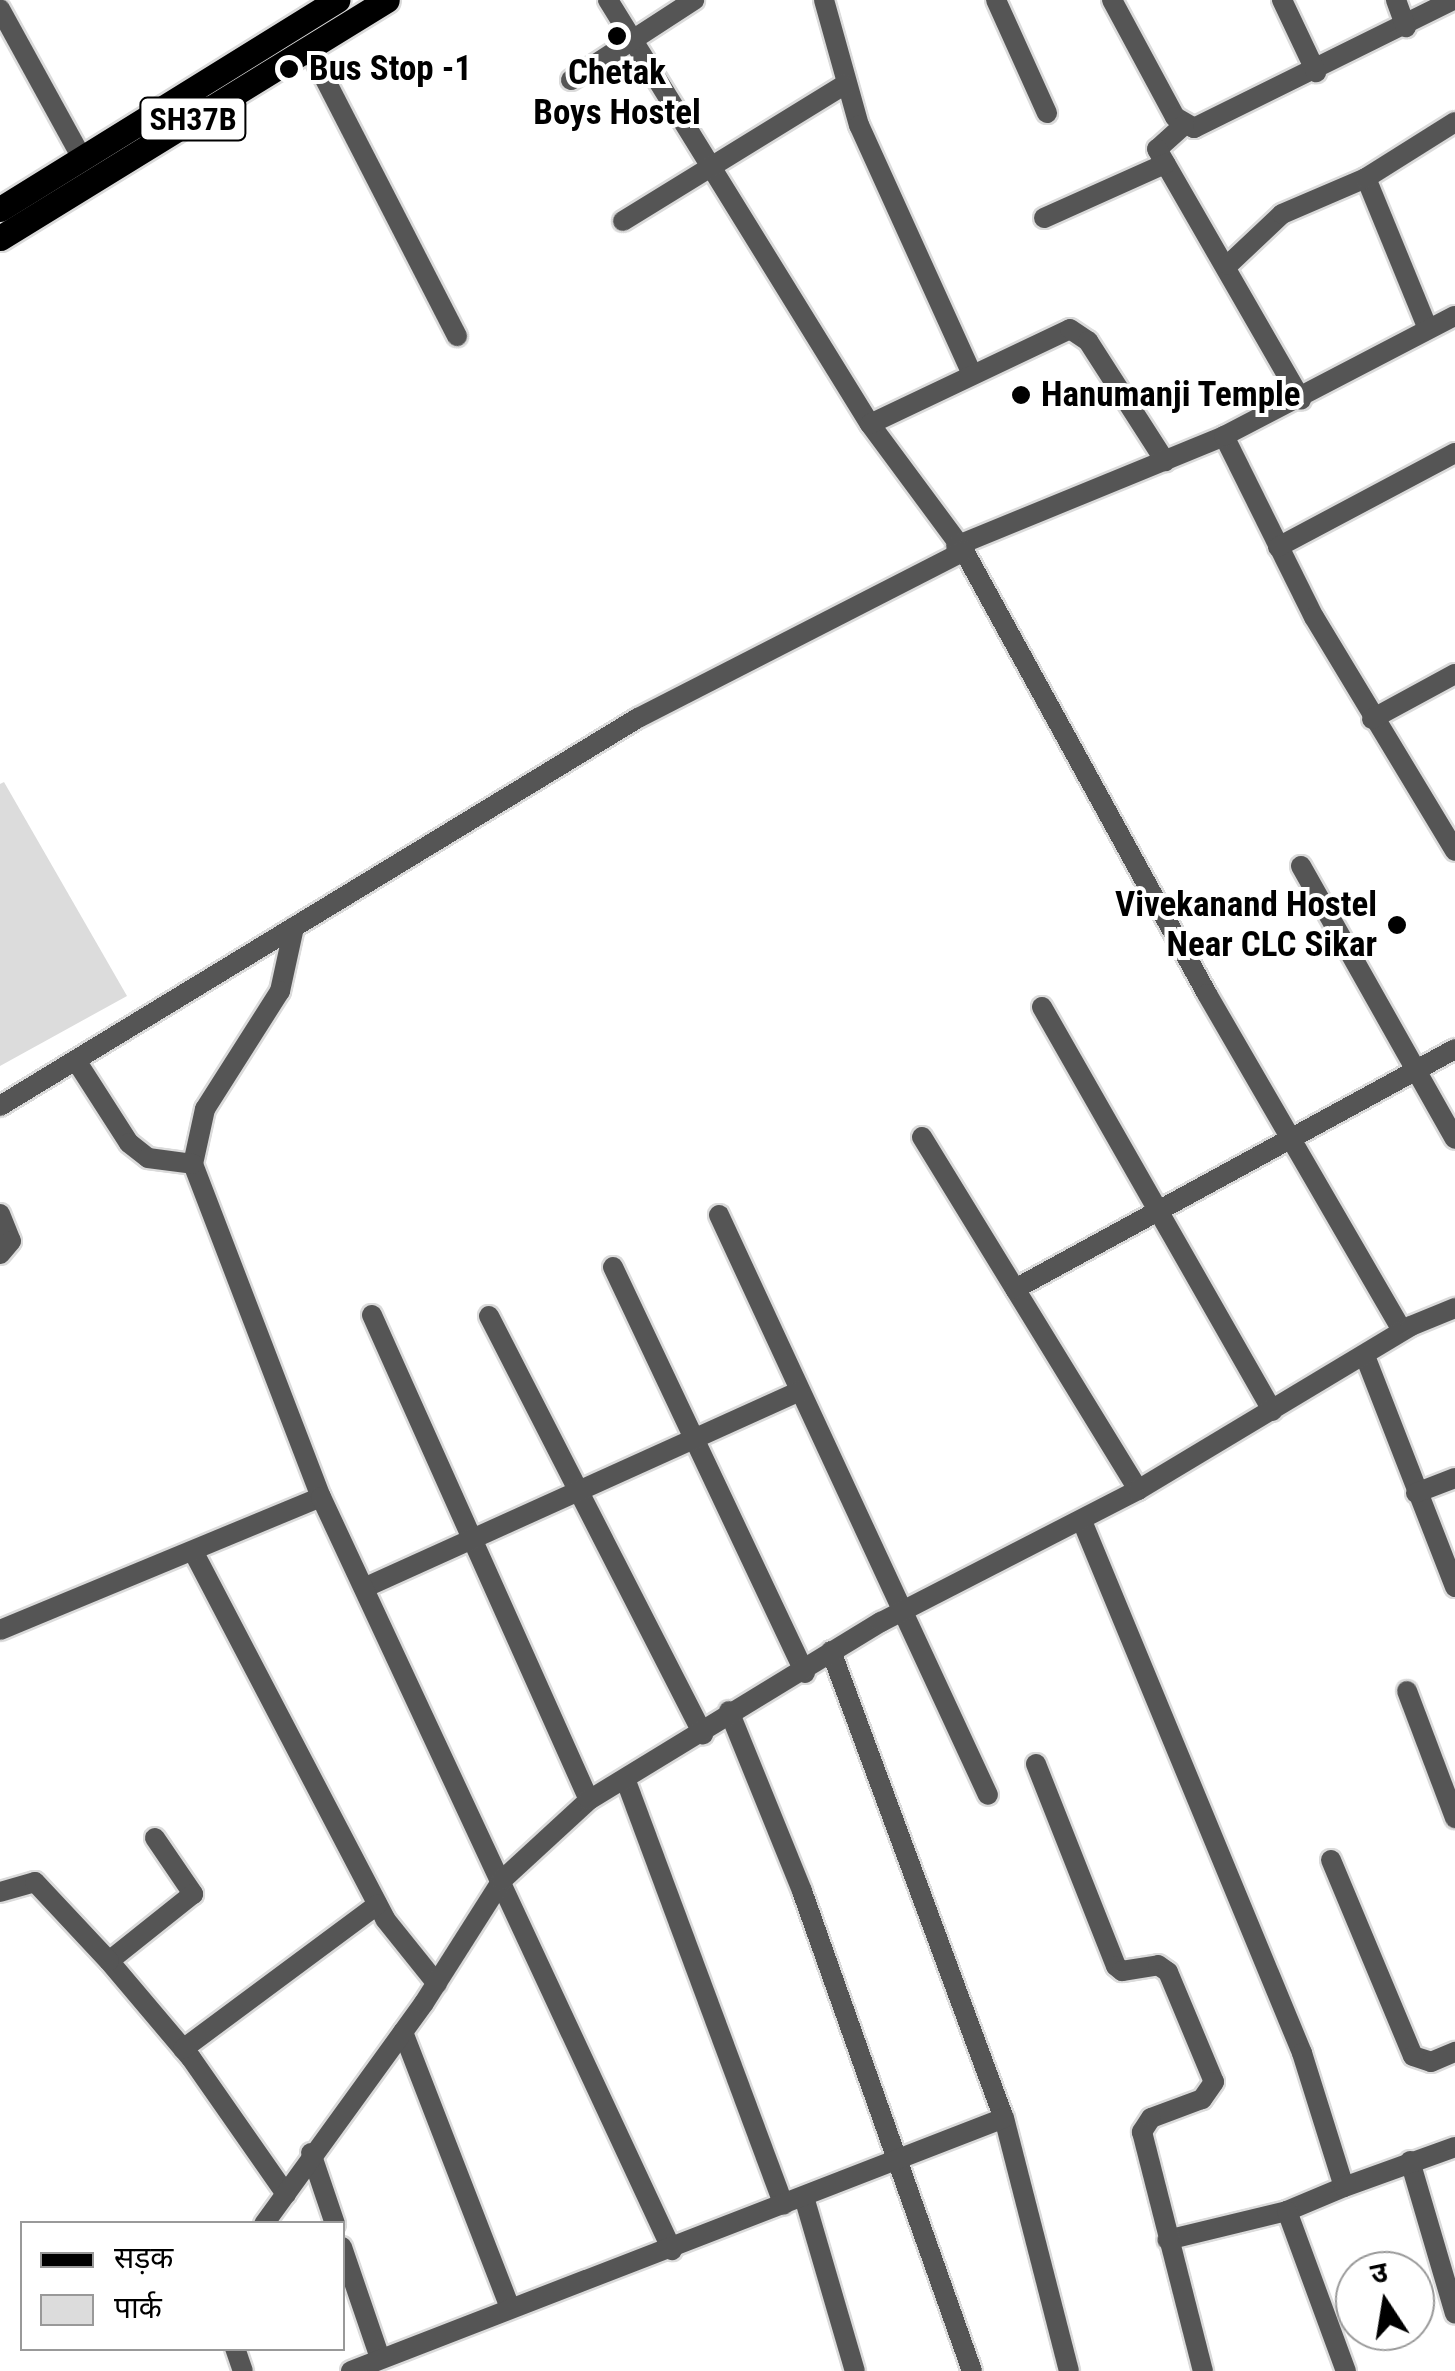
<!DOCTYPE html>
<meta charset="utf-8">
<style>
body{margin:0}
#map{position:relative;width:1455px;height:2371px;overflow:hidden;background:#fff;font-family:"Roboto Condensed","Noto Sans Devanagari",sans-serif}
div>[style]{position:absolute}
[style*='--x']{left:calc(var(--x)*1px);top:calc(var(--y)*1px);width:calc(var(--w)*1px);rotate:calc(var(--a)*1deg)}
.green>*{inset:0;background:#dcdcdc}
.roads{filter:drop-shadow(2px 0 #dbdbdb) drop-shadow(-2px 0 #dbdbdb) drop-shadow(0 2px #dbdbdb) drop-shadow(0 -2px #dbdbdb)}
.street>*{height:20px;margin:-10px;padding:0 10px;transform-origin:10px;border-radius:10px;background:#555}
.primary>*{height:25px;margin:-12.5px;padding:0 12.5px;transform-origin:12.5px;border-radius:12.5px;background:#000}
.dots>*{width:28px;height:28px;translate:-50% -50%;box-sizing:border-box;border:5px solid #fff;border-radius:50%}
span{translate:-50% -50%;white-space:nowrap;text-align:center;line-height:1.15;-webkit-text-stroke:8px #fff;paint-order:stroke}
.shield-label span{padding:2px 8px;background:#fff;border:2px solid;border-radius:8px;-webkit-text-stroke-width:0}
.shield-label{font-size:32px;color:#000;font-weight:700}
.poi-label{font-size:35px;color:#000;font-weight:700}
.left{translate:0 -50%;text-align:left}
.right{translate:-100% -50%;text-align:right}
.legend{position:absolute;left:20px;top:2221px;width:325px;height:130px;box-sizing:border-box;background:#fff;border:2px solid #999;margin:0;padding:12px 18px;list-style:none;font-size:30px;color:#000}
.legend li{display:flex;align-items:center;gap:20px;height:50px}
.legend b{width:50px;border:2px solid #999}
.north{position:absolute;left:1335px;top:2251px;width:100px;height:100px;box-sizing:border-box;background:#fff;border:2px solid #999;border-radius:50%;rotate:348deg;font-size:28px;font-weight:700;line-height:40px;text-align:center;color:#000}
.north::after{content:'';display:block;margin:auto;width:35px;height:45px;background:#000;clip-path:polygon(50% 0,100% 100%,50% 72%,0 100%)}
</style>
<div id="map">
<div class="green">
<div style="clip-path:polygon(4px 782px,127px 996px,0 1066px,0 784px)"></div>
</div>
<div class="roads">
<div class="street">
<div style="--x:608;--y:0;--w:498;--a:58.3"></div>
<div style="--x:870;--y:424;--w:158;--a:53.5"></div>
<div style="--x:964;--y:551;--w:505;--a:61.25"></div>
<div style="--x:1207;--y:994;--w:389;--a:59.9"></div>
<div style="--x:824;--y:0;--w:130;--a:74.4"></div>
<div style="--x:859;--y:125;--w:271;--a:65.6"></div>
<div style="--x:996;--y:0;--w:124;--a:65.7"></div>
<div style="--x:1112;--y:0;--w:133;--a:61.7"></div>
<div style="--x:1175;--y:117;--w:22;--a:30"></div>
<div style="--x:1194;--y:128;--w:289;--a:-26.3"></div>
<div style="--x:1282;--y:0;--w:80;--a:64.7"></div>
<div style="--x:1396;--y:0;--w:29;--a:70"></div>
<div style="--x:0;--y:9;--w:170;--a:61.2"></div>
<div style="--x:309;--y:48;--w:324;--a:62.8"></div>
<div style="--x:571;--y:80;--w:147;--a:-33"></div>
<div style="--x:1184;--y:125;--w:36;--a:138"></div>
<div style="--x:1157;--y:149;--w:289;--a:60.1"></div>
<div style="--x:1366;--y:178;--w:163;--a:67.7"></div>
<div style="--x:1044;--y:218;--w:133;--a:-24.1"></div>
<div style="--x:623;--y:221;--w:259;--a:-31.6"></div>
<div style="--x:1228;--y:265;--w:74;--a:-43.4"></div>
<div style="--x:1282;--y:214;--w:91;--a:-23.2"></div>
<div style="--x:1366;--y:178;--w:105;--a:-32.2"></div>
<div style="--x:870;--y:424;--w:221;--a:-25.4"></div>
<div style="--x:1070;--y:329;--w:22;--a:34"></div>
<div style="--x:1088;--y:341;--w:143;--a:57.3"></div>
<div style="--x:1224;--y:436;--w:202;--a:63.6"></div>
<div style="--x:1314;--y:617;--w:273;--a:58.9"></div>
<div style="--x:956;--y:546;--w:290;--a:-22.3"></div>
<div style="--x:1224;--y:436;--w:260;--a:-27.5"></div>
<div style="--x:1278;--y:547;--w:200;--a:-28"></div>
<div style="--x:1372;--y:719;--w:94;--a:-28.5"></div>
<div style="--x:1301;--y:866;--w:313;--a:60.6"></div>
<div style="--x:294;--y:927;--w:66;--a:102.3"></div>
<div style="--x:280;--y:991;--w:140;--a:122.4"></div>
<div style="--x:205;--y:1109;--w:56;--a:102.3"></div>
<div style="--x:193;--y:1164;--w:357;--a:69"></div>
<div style="--x:1042;--y:1007;--w:465;--a:60.3"></div>
<div style="--x:77;--y:1062;--w:96;--a:57.3"></div>
<div style="--x:129;--y:1143;--w:24;--a:38"></div>
<div style="--x:148;--y:1158;--w:45;--a:7.6"></div>
<div style="--x:0;--y:1106;--w:747;--a:-31.31"></div>
<div style="--x:638;--y:718;--w:366;--a:-27.1"></div>
<div style="--x:922;--y:1137;--w:414;--a:58.5"></div>
<div style="--x:0;--y:1214;--w:29;--a:68"></div>
<div style="--x:11;--y:1241;--w:17;--a:130"></div>
<div style="--x:719;--y:1215;--w:639;--a:65.12"></div>
<div style="--x:613;--y:1267;--w:449;--a:64.7"></div>
<div style="--x:1015;--y:1289;--w:501;--a:-28.61"></div>
<div style="--x:372;--y:1315;--w:531;--a:65.9"></div>
<div style="--x:489;--y:1316;--w:470;--a:62.9"></div>
<div style="--x:1365;--y:1356;--w:248;--a:68.7"></div>
<div style="--x:1416;--y:1493;--w:42;--a:-21"></div>
<div style="--x:1082;--y:1521;--w:576;--a:67.53"></div>
<div style="--x:1302;--y:2053;--w:140;--a:72.6"></div>
<div style="--x:1344;--y:2187;--w:62;--a:157.2"></div>
<div style="--x:1287;--y:2211;--w:123;--a:166.4"></div>
<div style="--x:193;--y:1551;--w:415;--a:62.4"></div>
<div style="--x:385;--y:1919;--w:83;--a:51.3"></div>
<div style="--x:366;--y:1587;--w:473;--a:-24.3"></div>
<div style="--x:0;--y:1630;--w:347;--a:-22.5"></div>
<div style="--x:321;--y:1497;--w:831;--a:65.01"></div>
<div style="--x:831;--y:1651;--w:498;--a:69.7"></div>
<div style="--x:1004;--y:2118;--w:261;--a:75.6"></div>
<div style="--x:1407;--y:1691;--w:136;--a:69.3"></div>
<div style="--x:729;--y:1711;--w:194;--a:67.9"></div>
<div style="--x:802;--y:1891;--w:509;--a:70.5"></div>
<div style="--x:1036;--y:1764;--w:217;--a:68.4"></div>
<div style="--x:1116;--y:1966;--w:8;--a:40"></div>
<div style="--x:1122;--y:1971;--w:36;--a:-9"></div>
<div style="--x:1158;--y:1965;--w:12;--a:35"></div>
<div style="--x:1168;--y:1972;--w:119;--a:67.3"></div>
<div style="--x:1214;--y:2082;--w:21;--a:125"></div>
<div style="--x:1202;--y:2099;--w:54;--a:159.6"></div>
<div style="--x:1151;--y:2118;--w:17;--a:123"></div>
<div style="--x:1142;--y:2132;--w:247;--a:75.7"></div>
<div style="--x:626;--y:1781;--w:452;--a:69.6"></div>
<div style="--x:155;--y:1838;--w:68;--a:55.8"></div>
<div style="--x:193;--y:1894;--w:107;--a:141.4"></div>
<div style="--x:109;--y:1961;--w:127;--a:49.8"></div>
<div style="--x:191;--y:2058;--w:166;--a:55.1"></div>
<div style="--x:1331;--y:1860;--w:212;--a:67.3"></div>
<div style="--x:1413;--y:2056;--w:19;--a:18"></div>
<div style="--x:1431;--y:2062;--w:26;--a:-23"></div>
<div style="--x:0;--y:1892;--w:36;--a:-16"></div>
<div style="--x:35;--y:1882;--w:108;--a:46.9"></div>
<div style="--x:403;--y:2032;--w:296;--a:68.8"></div>
<div style="--x:183;--y:2049;--w:242;--a:-36.6"></div>
<div style="--x:311;--y:2153;--w:75;--a:71.3"></div>
<div style="--x:1410;--y:2161;--w:159;--a:73.6"></div>
<div style="--x:1344;--y:2187;--w:118;--a:-19.8"></div>
<div style="--x:804;--y:2197;--w:181;--a:73.7"></div>
<div style="--x:1287;--y:2211;--w:171;--a:69.8"></div>
<div style="--x:264;--y:2224;--w:273;--a:-54.1"></div>
<div style="--x:424;--y:2003;--w:146;--a:-57.6"></div>
<div style="--x:502;--y:1880;--w:118;--a:-42.6"></div>
<div style="--x:589;--y:1800;--w:342;--a:-31.4"></div>
<div style="--x:881;--y:1622;--w:289;--a:-27.2"></div>
<div style="--x:1138;--y:1490;--w:318;--a:-31"></div>
<div style="--x:1411;--y:1326;--w:48;--a:-22.2"></div>
<div style="--x:342;--y:2247;--w:117;--a:71.1"></div>
<div style="--x:235;--y:2348;--w:24;--a:71"></div>
<div style="--x:351;--y:2371;--w:700;--a:-21.18"></div>
</div>
<div class="primary">
<div style="--x:0;--y:209;--w:397;--a:-31.8"></div>
<div style="--x:0;--y:238;--w:454;--a:-31.6"></div>
</div>
</div>
<div class="dots">
<div style="left:617px;top:36px;background:#000"></div>
<div style="left:289px;top:69px;background:#000"></div>
<div style="left:1021px;top:395px;background:#000"></div>
<div style="left:1397px;top:925px;background:#000"></div>
</div>
<div class="shield-label">
<span style="left:193px;top:119px">SH37B</span>
</div>
<div class="poi-label">
<span class="left" style="left:309px;top:69px">Bus Stop -1</span>
<span style="left:617px;top:93px">Chetak<br>Boys Hostel</span>
<span class="left" style="left:1041px;top:395px">Hanumanji Temple</span>
<span class="right" style="left:1377px;top:925px">Vivekanand Hostel<br>Near CLC Sikar</span>
</div>
<ul class="legend">
<li><b style="height:12px;background:#000"></b>सड़क</li>
<li><b style="height:28px;background:#dcdcdc"></b>पार्क</li>
</ul>
<div class="north">उ</div>
</div>
